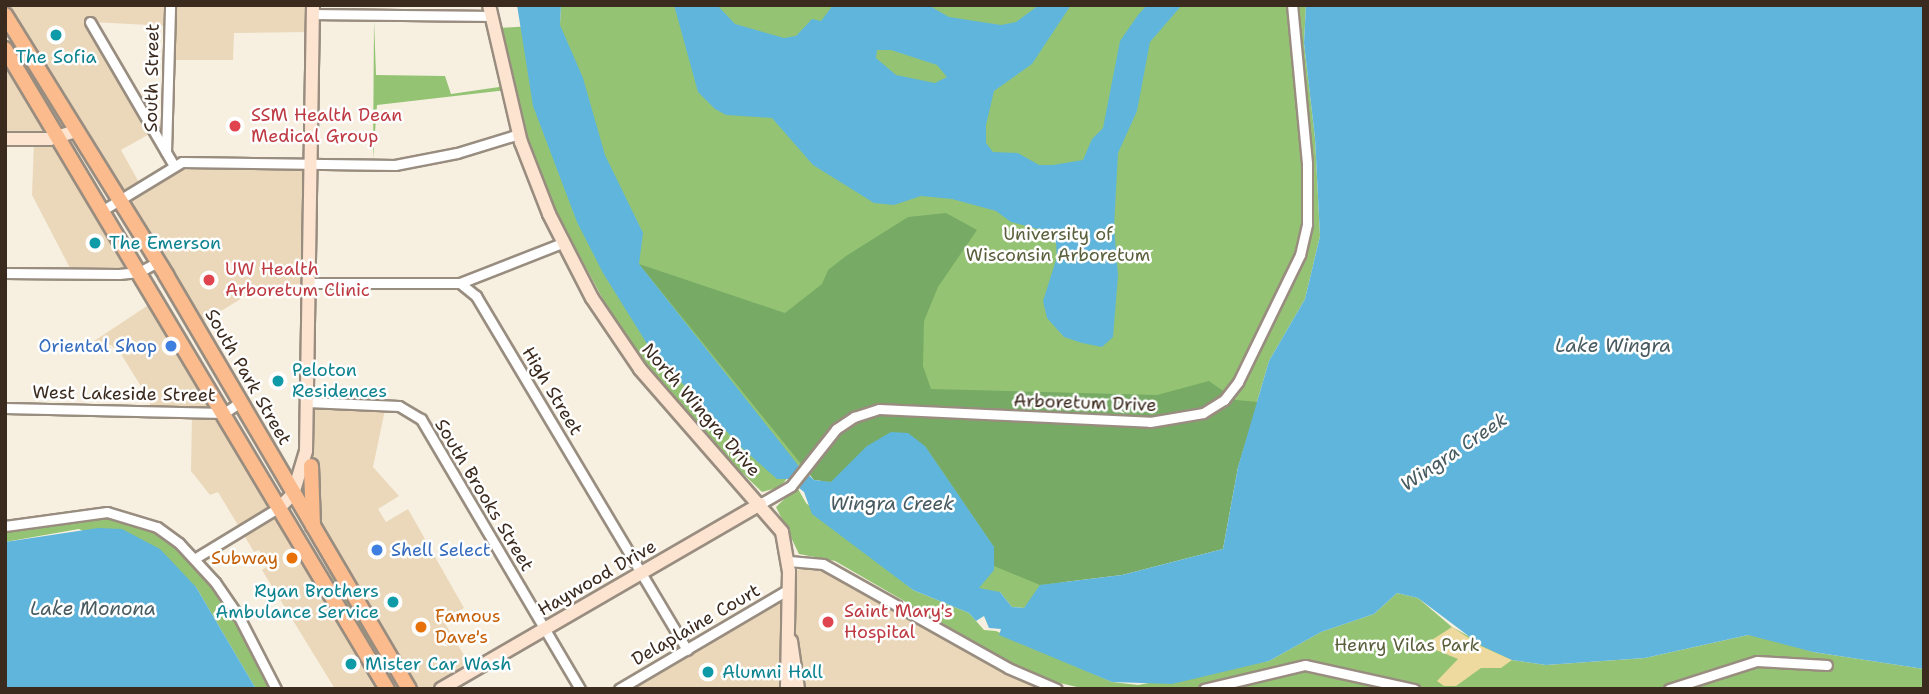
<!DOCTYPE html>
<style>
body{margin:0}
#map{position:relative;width:1929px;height:694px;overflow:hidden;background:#f7f0e1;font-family:"Shantell Sans",sans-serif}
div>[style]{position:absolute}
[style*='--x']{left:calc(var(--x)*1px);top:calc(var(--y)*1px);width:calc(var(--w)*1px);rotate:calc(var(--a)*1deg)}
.built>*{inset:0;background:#ebd8ba}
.green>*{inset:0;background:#94c473}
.forest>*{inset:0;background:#77aa65}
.sand>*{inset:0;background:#eeda9e}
.water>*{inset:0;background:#60b5dc}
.roads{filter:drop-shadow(2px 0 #998d80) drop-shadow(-2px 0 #998d80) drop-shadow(0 2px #998d80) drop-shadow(0 -2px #998d80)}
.street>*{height:9px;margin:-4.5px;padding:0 4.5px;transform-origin:4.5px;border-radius:4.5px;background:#fff}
.secondary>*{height:12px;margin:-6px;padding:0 6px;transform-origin:6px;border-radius:6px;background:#fde4d1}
.primary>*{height:14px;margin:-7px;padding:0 7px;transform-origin:7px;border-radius:7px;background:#fbbb8d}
.dots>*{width:19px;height:19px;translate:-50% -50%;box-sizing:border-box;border:4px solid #fff;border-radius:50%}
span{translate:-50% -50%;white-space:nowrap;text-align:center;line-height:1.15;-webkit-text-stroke:5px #fff;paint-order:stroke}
.culture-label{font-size:18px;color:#0d838f}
.left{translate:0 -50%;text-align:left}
.right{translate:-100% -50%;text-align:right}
.street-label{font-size:18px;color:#3b2a1e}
.health-label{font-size:18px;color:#be3a42}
.park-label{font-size:18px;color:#5a603c}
.shop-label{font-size:18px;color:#366cbe}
.food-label{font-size:18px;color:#c56008}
.water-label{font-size:19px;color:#485b60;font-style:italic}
.frame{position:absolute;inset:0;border:7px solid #3b2a1e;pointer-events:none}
</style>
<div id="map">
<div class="built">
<div style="clip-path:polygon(5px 5px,313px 5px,312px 32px,234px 33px,233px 60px,169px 60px,169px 26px,91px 22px,153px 132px,121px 150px,141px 186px,174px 166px,311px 165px,309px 283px,259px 288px,196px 326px,5px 15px)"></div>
<div style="clip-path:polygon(5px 49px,139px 272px,71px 270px,32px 195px,34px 140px,6px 139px)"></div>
<div style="clip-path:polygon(156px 300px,387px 689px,335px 689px,262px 570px,268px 566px,259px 550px,254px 552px,218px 492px,210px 495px,191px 471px,192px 412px,150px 412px,150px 401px,121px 354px,111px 345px,94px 341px)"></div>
<div style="clip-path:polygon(307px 402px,386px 405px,373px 467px,399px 496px,378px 509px,386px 522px,408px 509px,464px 608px,443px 620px,473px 670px,454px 681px,459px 689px,409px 689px,314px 531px,306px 451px)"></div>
<div style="clip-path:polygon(802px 568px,830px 572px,1037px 689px,626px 689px,795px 592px,797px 570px)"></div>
</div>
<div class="green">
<div style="clip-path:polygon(561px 5px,1306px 5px,1304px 43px,1315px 138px,1320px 236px,1305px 299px,1269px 361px,1238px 467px,1024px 608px,1012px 607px,1000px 592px,983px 592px,798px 465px,780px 487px,762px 492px,705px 437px,617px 326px,547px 194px,523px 125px,500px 28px,560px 24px)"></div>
<div style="clip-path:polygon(374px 20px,376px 75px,445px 76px,451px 94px,506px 86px,507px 90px,377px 105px,373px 159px)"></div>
<div style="clip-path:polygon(797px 487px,806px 503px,913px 590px,969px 613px,984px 630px,996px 631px,1112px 682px,1138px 685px,1269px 661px,1321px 632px,1374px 614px,1397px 593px,1418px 598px,1452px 627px,1512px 660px,1546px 665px,1645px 658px,1748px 635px,1763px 636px,1813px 652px,1924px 669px,1924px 689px,1086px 689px,1055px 682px,1013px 664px,835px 561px,799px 554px,776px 507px)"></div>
<div style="clip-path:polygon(98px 513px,157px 527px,215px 582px,276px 689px,256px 689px,196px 587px,79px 529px,5px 542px,5px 526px)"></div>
<div style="clip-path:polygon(323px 561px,342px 588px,382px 660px,363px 634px)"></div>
</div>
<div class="forest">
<div style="clip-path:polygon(946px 213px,977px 230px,938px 287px,924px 321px,923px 366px,931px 389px,1157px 395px,1209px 381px,1236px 400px,1258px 402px,1238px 467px,1223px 549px,1122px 575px,1040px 585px,994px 566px,994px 547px,925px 446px,867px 446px,844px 474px,831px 482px,814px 480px,639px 264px,785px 313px,822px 284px,828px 270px,846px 256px,908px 217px)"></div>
</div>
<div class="sand">
<div style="clip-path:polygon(1452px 627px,1481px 646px,1512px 660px,1501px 668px,1481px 668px,1456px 686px,1444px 686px,1437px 681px,1458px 659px,1424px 645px)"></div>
</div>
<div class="water">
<div style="clip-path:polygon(517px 5px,561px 5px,560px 25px,583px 78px,605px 155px,643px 233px,639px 264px,798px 465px,814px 480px,831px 482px,867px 446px,891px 432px,908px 433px,925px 446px,994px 547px,994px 570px,979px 588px,1000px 592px,1012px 607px,1024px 608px,1040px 585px,1122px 575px,1223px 549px,1238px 467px,1269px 361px,1305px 299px,1320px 236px,1315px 138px,1304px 43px,1306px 5px,1924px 5px,1924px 669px,1813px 652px,1748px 635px,1645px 658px,1546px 665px,1512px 660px,1482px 646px,1418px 598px,1397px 593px,1374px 614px,1321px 632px,1269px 661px,1172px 684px,1112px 682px,999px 635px,1001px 629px,989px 628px,984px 616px,976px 621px,969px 613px,913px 590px,812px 514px,804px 492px,788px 479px,777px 479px,741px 447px,649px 347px,603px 273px,577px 222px,533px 106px)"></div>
<div style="clip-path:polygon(evenodd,674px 5px,717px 5px,735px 24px,784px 38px,796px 36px,812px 19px,821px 21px,833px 5px,928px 5px,949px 17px,1001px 25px,1016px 22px,1039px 5px,1071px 5px,1032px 64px,994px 91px,986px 125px,986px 143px,993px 152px,1018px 153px,1039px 165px,1053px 165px,1083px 160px,1092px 139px,1103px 128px,1120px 41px,1138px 15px,1147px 5px,1182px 5px,1150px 42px,1137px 111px,1118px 153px,1114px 227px,1118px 275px,1113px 337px,1102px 347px,1082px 343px,1064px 337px,1047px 318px,1043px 301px,1057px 257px,1056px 243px,1045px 231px,1011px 222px,996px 211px,952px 199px,921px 196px,894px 205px,874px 203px,813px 165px,772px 118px,726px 115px,715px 109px,698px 92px,674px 5px,877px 50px,891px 50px,937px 65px,947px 77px,935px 83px,896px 75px,876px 58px,877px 50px)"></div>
<div style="clip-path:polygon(98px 528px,122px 529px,160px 549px,196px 587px,256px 689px,5px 689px,5px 542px)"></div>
</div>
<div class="roads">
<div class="street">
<div style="--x:313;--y:14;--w:178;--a:0.6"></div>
<div style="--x:90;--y:22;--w:167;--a:59.7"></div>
<div style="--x:166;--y:152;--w:147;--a:-88.4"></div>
<div style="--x:103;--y:210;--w:92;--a:-31.3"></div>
<div style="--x:182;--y:162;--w:213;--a:0.8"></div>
<div style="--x:395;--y:165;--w:63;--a:-11"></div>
<div style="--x:457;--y:153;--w:65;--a:-17"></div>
<div style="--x:5;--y:273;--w:114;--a:0.5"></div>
<div style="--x:119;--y:274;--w:20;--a:-6"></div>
<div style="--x:139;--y:272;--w:21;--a:-28"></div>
<div style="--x:309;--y:283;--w:151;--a:0"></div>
<div style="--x:460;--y:283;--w:21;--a:39"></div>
<div style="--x:476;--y:296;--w:412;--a:59.2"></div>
<div style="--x:460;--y:283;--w:110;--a:-21.4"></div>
<div style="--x:307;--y:402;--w:92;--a:2.5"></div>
<div style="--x:399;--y:406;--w:26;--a:31"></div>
<div style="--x:421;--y:419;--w:313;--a:59.5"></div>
<div style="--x:5;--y:408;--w:219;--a:1.3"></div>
<div style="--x:224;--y:413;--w:18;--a:-34"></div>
<div style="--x:760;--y:504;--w:36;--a:-30"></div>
<div style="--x:791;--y:486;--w:73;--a:-51.7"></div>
<div style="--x:836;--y:429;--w:22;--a:-34"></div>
<div style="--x:854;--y:417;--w:26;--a:-18"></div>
<div style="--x:879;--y:409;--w:271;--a:2.7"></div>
<div style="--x:1150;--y:422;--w:54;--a:-9.6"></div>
<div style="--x:1203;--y:413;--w:25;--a:-32"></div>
<div style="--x:1224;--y:400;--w:23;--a:-52"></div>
<div style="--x:1238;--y:382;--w:141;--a:-64"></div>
<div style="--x:1300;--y:255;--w:32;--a:-77"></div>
<div style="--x:1307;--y:224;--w:61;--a:-90"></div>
<div style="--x:1307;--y:163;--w:159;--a:-95.4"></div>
<div style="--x:5;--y:526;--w:103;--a:-7.8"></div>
<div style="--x:107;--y:512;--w:52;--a:16.7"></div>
<div style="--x:157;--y:527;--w:27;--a:36"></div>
<div style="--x:179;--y:543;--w:53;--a:47.3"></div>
<div style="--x:215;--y:582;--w:42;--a:55.6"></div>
<div style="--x:239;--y:617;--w:81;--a:62.8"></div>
<div style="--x:194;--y:559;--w:102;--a:-31.3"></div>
<div style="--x:789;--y:561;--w:34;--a:5"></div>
<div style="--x:823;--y:564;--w:212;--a:29.3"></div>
<div style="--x:1008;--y:668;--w:53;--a:23.2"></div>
<div style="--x:619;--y:689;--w:197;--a:-30.5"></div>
<div style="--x:1204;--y:689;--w:104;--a:-13.4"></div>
<div style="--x:1305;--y:665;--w:112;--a:12.4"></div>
<div style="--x:1669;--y:689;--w:92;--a:-17.7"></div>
<div style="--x:1757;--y:661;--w:70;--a:3.3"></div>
</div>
<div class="secondary">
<div style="--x:489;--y:5;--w:141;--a:76.9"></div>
<div style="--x:521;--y:142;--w:77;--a:68.7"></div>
<div style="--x:549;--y:214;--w:94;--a:62.9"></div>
<div style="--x:592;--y:298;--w:86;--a:55.9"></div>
<div style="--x:640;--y:369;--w:216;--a:48.9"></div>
<div style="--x:782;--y:532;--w:40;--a:80"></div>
<div style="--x:789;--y:571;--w:118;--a:91"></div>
<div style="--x:5;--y:139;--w:45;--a:0"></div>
<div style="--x:50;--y:139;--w:27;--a:-17"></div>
<div style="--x:281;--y:506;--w:17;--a:-45"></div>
<div style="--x:293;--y:494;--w:45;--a:-73.2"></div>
<div style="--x:306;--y:451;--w:446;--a:-89.1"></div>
<div style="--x:791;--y:641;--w:49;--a:81.7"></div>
<div style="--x:441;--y:689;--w:369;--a:-30.1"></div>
</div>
<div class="primary">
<div style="--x:5;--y:15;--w:306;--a:58.2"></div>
<div style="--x:166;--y:275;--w:480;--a:59.6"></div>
<div style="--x:5;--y:49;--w:745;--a:59.17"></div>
<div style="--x:311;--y:466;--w:60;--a:88.1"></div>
</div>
</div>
<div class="dots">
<div style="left:56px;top:35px;background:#0f9aa8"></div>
<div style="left:235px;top:126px;background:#e0444e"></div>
<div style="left:95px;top:243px;background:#0f9aa8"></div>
<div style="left:209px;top:280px;background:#e0444e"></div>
<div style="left:171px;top:346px;background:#3f7fe0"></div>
<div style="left:278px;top:381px;background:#0f9aa8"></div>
<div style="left:377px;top:550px;background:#3f7fe0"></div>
<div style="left:292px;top:558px;background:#e8710a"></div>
<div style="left:393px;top:602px;background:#0f9aa8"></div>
<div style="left:828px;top:622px;background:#e0444e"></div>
<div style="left:421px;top:627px;background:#e8710a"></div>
<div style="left:351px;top:664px;background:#0f9aa8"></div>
<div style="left:708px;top:672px;background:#0f9aa8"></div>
</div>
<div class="culture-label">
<span style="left:56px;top:57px">The Sofia</span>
<span class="left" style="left:109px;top:243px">The Emerson</span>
<span class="left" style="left:292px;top:381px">Peloton<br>Residences</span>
<span class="right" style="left:379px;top:602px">Ryan Brothers<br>Ambulance Service</span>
<span class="left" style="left:365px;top:664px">Mister Car Wash</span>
<span class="left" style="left:722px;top:672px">Alumni Hall</span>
</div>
<div class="street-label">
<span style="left:152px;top:78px;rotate:-89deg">South Street</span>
<span style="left:248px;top:377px;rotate:60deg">South Park Street</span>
<span style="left:552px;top:391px;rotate:59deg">High Street</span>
<span style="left:124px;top:394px;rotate:1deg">West Lakeside Street</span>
<span style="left:1085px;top:403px;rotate:2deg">Arboretum Drive</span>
<span style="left:701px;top:410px;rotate:49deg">North Wingra Drive</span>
<span style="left:484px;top:495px;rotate:59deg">South Brooks Street</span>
<span style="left:597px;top:578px;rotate:-30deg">Haywood Drive</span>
<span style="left:696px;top:625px;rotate:-30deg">Delaplaine Court</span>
</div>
<div class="health-label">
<span class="left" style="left:251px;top:126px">SSM Health Dean<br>Medical Group</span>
<span class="left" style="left:225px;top:280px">UW Health<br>Arboretum Clinic</span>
<span class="left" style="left:844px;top:622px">Saint Mary's<br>Hospital</span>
</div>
<div class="park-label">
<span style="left:1058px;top:245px">University of<br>Wisconsin Arboretum</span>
<span style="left:1407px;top:645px">Henry Vilas Park</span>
</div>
<div class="shop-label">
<span class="right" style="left:157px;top:346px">Oriental Shop</span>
<span class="left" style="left:391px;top:550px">Shell Select</span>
</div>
<div class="food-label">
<span class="right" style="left:278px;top:558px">Subway</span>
<span class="left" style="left:435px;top:627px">Famous<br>Dave's</span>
</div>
<div class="water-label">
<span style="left:1613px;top:346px">Lake Wingra</span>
<span style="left:1454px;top:452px;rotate:-34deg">Wingra Creek</span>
<span style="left:892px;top:504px">Wingra Creek</span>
<span style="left:93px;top:609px">Lake Monona</span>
</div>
<div class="frame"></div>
</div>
